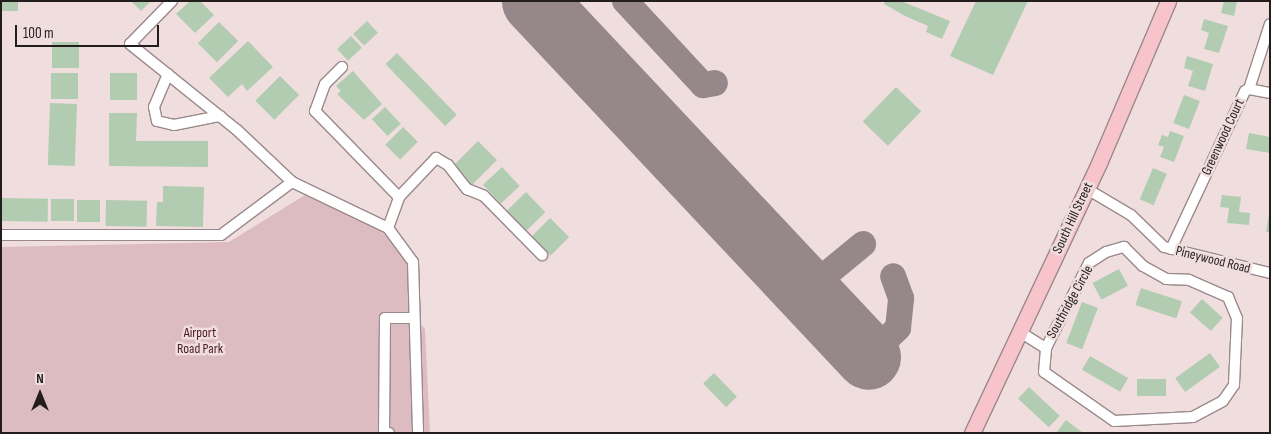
<!DOCTYPE html>
<style>
body{margin:0}
#map{position:relative;width:1271px;height:434px;overflow:hidden;background:#f0dedf;font-family:"Sofia Sans Condensed",sans-serif}
div>[style]{position:absolute}
[style*='--x']{left:calc(var(--x)*1px);top:calc(var(--y)*1px);width:calc(var(--w)*1px);rotate:calc(var(--a)*1deg)}
.green>*{inset:0;background:#dcbcc0}
.taxiway>*{height:26px;margin:-13px;padding:0 13px;transform-origin:13px;border-radius:13px;background:#96888a}
.runway>*{height:65px;margin:-32.5px;padding:0 32.5px;transform-origin:32.5px;border-radius:32.5px;background:#96888a}
.building>*{inset:0;background:#b2ccb1;transform-origin:0 0}
.roads{filter:drop-shadow(1px 0 #9a898b) drop-shadow(-1px 0 #9a898b) drop-shadow(0 1px #9a898b) drop-shadow(0 -1px #9a898b)}
.minor>*{height:10px;margin:-5px;padding:0 5px;transform-origin:5px;border-radius:5px;background:#fff}
.primary>*{height:15px;margin:-7.5px;padding:0 7.5px;transform-origin:7.5px;border-radius:7.5px;background:#f8c4cb}
span{translate:-50% -50%;white-space:nowrap;text-align:center;line-height:1.15;-webkit-text-stroke:5px #f0dedf;paint-order:stroke}
.street-label{font-size:14px;color:#241d1e}
.park-label{font-size:14px;color:#4d1a24}
.frame{position:absolute;inset:0;border:2px solid #241d1e;pointer-events:none}
.north{position:absolute;left:15px;top:369px;width:50px;height:50px;-webkit-text-stroke:4px #f0dedf;paint-order:stroke;rotate:0deg;font-size:14px;font-weight:700;line-height:20px;text-align:center;color:#241d1e}
.north::after{content:'';display:block;margin:auto;width:18px;height:22px;background:#241d1e;clip-path:polygon(50% 0,100% 100%,50% 72%,0 100%)}
.scale{position:absolute;left:15px;top:25px;width:144px;height:22px;box-sizing:border-box;border:2px solid #241d1e;border-top:0;padding-left:6px;font-size:15px;line-height:18px;white-space:nowrap;color:#241d1e;-webkit-text-stroke:4px #f0dedf;paint-order:stroke}
</style>
<div id="map">
<div class="green">
<div style="clip-path:polygon(305px 195px,374px 226px,406px 252px,419px 322px,425px 329px,430px 433px,1px 433px,1px 247px,229px 242px)"></div>
</div>
<div class="taxiway">
<div style="--x:625;--y:1;--w:115;--a:47.1"></div>
<div style="--x:703;--y:85;--w:12;--a:-9"></div>
<div style="--x:806;--y:291;--w:74;--a:-39.5"></div>
<div style="--x:868;--y:357;--w:42;--a:-44"></div>
<div style="--x:898;--y:328;--w:30;--a:-84"></div>
<div style="--x:901;--y:298;--w:23;--a:-110"></div>
</div>
<div class="runway">
<div style="--x:534;--y:1;--w:488;--a:46.8"></div>
</div>
<div class="building">
<div style="left:1px;top:1px;width:17px;height:10px"></div>
<div style="clip-path:polygon(131px 1px,151px 1px,141px 11px)"></div>
<div style="clip-path:polygon(190px 1px,200px 1px,214px 15px,195px 33px,176px 14px)"></div>
<div style="clip-path:polygon(885px 1px,901px 1px,950px 21px,942px 39px,926px 32px,928px 26px,905px 16px,884px 4px)"></div>
<div style="clip-path:polygon(976px 1px,1028px 1px,993px 75px,950px 56px)"></div>
<div style="clip-path:polygon(1224px 1px,1237px 1px,1234px 16px,1221px 13px)"></div>
<div style="clip-path:polygon(1204px 19px,1228px 26px,1219px 53px,1204px 49px,1209px 33px,1201px 30px)"></div>
<div style="left:367px;top:21px;width:16px;height:19px;rotate:47deg"></div>
<div style="left:219px;top:22px;width:27px;height:30px;rotate:45deg"></div>
<div style="left:351px;top:36px;width:16px;height:19px;rotate:47deg"></div>
<div style="clip-path:polygon(248px 41px,273px 67px,247px 91px,242px 84px,228px 97px,209px 78px)"></div>
<div style="left:52px;top:42px;width:27px;height:26px"></div>
<div style="left:397px;top:53px;width:86px;height:16px;rotate:46deg"></div>
<div style="clip-path:polygon(1187px 56px,1213px 64px,1205px 91px,1188px 86px,1193px 71px,1184px 68px)"></div>
<div style="clip-path:polygon(353px 71px,382px 104px,364px 120px,337px 94px,341px 91px,336px 86px)"></div>
<div style="left:51px;top:73px;width:27px;height:26px"></div>
<div style="left:110px;top:73px;width:27px;height:27px"></div>
<div style="left:280px;top:76px;width:27px;height:35px;rotate:45deg"></div>
<div style="left:896px;top:87px;width:35px;height:48px;rotate:44deg"></div>
<div style="left:1184px;top:95px;width:17px;height:30px;rotate:21deg"></div>
<div style="left:50px;top:103px;width:27px;height:62px;rotate:2deg"></div>
<div style="left:385px;top:107px;width:23px;height:18px;rotate:47deg"></div>
<div style="clip-path:polygon(109px 113px,137px 113px,136px 141px,208px 141px,208px 167px,109px 166px)"></div>
<div style="left:403px;top:127px;width:21px;height:25px;rotate:45deg"></div>
<div style="clip-path:polygon(1170px 131px,1184px 136px,1174px 162px,1160px 157px,1164px 147px,1158px 145px,1162px 135px,1168px 137px)"></div>
<div style="clip-path:polygon(1249px 133px,1270px 137px,1270px 153px,1246px 149px)"></div>
<div style="left:478px;top:141px;width:27px;height:35px;rotate:45deg"></div>
<div style="left:502px;top:167px;width:26px;height:26px;rotate:47deg"></div>
<div style="left:1153px;top:168px;width:15px;height:34px;rotate:23deg"></div>
<div style="clip-path:polygon(163px 186px,204px 187px,203px 227px,156px 226px,157px 202px,163px 202px)"></div>
<div style="left:526px;top:192px;width:28px;height:27px;rotate:46deg"></div>
<div style="clip-path:polygon(1222px 195px,1241px 197px,1239px 212px,1250px 213px,1249px 225px,1227px 223px,1229px 208px,1220px 207px)"></div>
<div style="left:1px;top:198px;width:47px;height:23px;rotate:1deg"></div>
<div style="left:51px;top:199px;width:23px;height:22px"></div>
<div style="left:77px;top:200px;width:23px;height:22px"></div>
<div style="left:106px;top:200px;width:41px;height:26px;rotate:1deg"></div>
<div style="clip-path:polygon(1269px 214px,1270px 214px,1270px 232px,1266px 232px)"></div>
<div style="left:550px;top:218px;width:27px;height:26px;rotate:45deg"></div>
<div style="left:1119px;top:269px;width:19px;height:30px;rotate:62deg"></div>
<div style="left:1141px;top:288px;width:43px;height:18px;rotate:18deg"></div>
<div style="left:1202px;top:299px;width:28px;height:18px;rotate:42deg"></div>
<div style="left:1082px;top:302px;width:17px;height:44px;rotate:21deg"></div>
<div style="left:1210px;top:353px;width:17px;height:43px;rotate:54deg"></div>
<div style="left:1090px;top:356px;width:44px;height:16px;rotate:30deg"></div>
<div style="left:714px;top:373px;width:33px;height:15px;rotate:46deg"></div>
<div style="left:1137px;top:379px;width:29px;height:17px"></div>
<div style="left:1029px;top:387px;width:42px;height:16px;rotate:43deg"></div>
<div style="clip-path:polygon(1066px 420px,1083px 433px,1056px 433px)"></div>
</div>
<div class="roads">
<div class="minor">
<div style="--x:172;--y:1;--w:60;--a:134.3"></div>
<div style="--x:130;--y:44;--w:137;--a:38.8"></div>
<div style="--x:237;--y:130;--w:76;--a:43.4"></div>
<div style="--x:342;--y:67;--w:24;--a:135"></div>
<div style="--x:325;--y:84;--w:29;--a:110"></div>
<div style="--x:315;--y:111;--w:120;--a:45.7"></div>
<div style="--x:168;--y:74;--w:36;--a:113"></div>
<div style="--x:154;--y:107;--w:14;--a:78"></div>
<div style="--x:157;--y:121;--w:17;--a:13"></div>
<div style="--x:174;--y:125;--w:47;--a:-11.1"></div>
<div style="--x:1249;--y:89;--w:21;--a:11"></div>
<div style="--x:1087;--y:189;--w:51;--a:30.6"></div>
<div style="--x:1131;--y:215;--w:46;--a:44.1"></div>
<div style="--x:1164;--y:247;--w:109;--a:13.8"></div>
<div style="--x:388;--y:228;--w:33;--a:-70"></div>
<div style="--x:399;--y:197;--w:54;--a:-46.5"></div>
<div style="--x:436;--y:158;--w:14;--a:30"></div>
<div style="--x:448;--y:165;--w:31;--a:52"></div>
<div style="--x:467;--y:189;--w:18;--a:22"></div>
<div style="--x:484;--y:196;--w:83;--a:45.5"></div>
<div style="--x:1;--y:235;--w:220;--a:0"></div>
<div style="--x:221;--y:235;--w:89;--a:-36.7"></div>
<div style="--x:292;--y:182;--w:106;--a:25.6"></div>
<div style="--x:388;--y:228;--w:42;--a:53.7"></div>
<div style="--x:413;--y:262;--w:171;--a:88.3"></div>
<div style="--x:1124;--y:247;--w:27;--a:45"></div>
<div style="--x:1143;--y:266;--w:26;--a:29"></div>
<div style="--x:1166;--y:279;--w:23;--a:2"></div>
<div style="--x:1189;--y:280;--w:43;--a:23.6"></div>
<div style="--x:1228;--y:297;--w:23;--a:67"></div>
<div style="--x:1237;--y:318;--w:67;--a:92.6"></div>
<div style="--x:1234;--y:385;--w:19;--a:125"></div>
<div style="--x:1223;--y:401;--w:34;--a:152"></div>
<div style="--x:1193;--y:417;--w:79;--a:177.1"></div>
<div style="--x:1114;--y:421;--w:85;--a:-145"></div>
<div style="--x:1044;--y:372;--w:24;--a:-85"></div>
<div style="--x:1046;--y:348;--w:95;--a:-63.2"></div>
<div style="--x:1089;--y:263;--w:20;--a:-33"></div>
<div style="--x:1106;--y:252;--w:19;--a:-16"></div>
<div style="--x:1171;--y:249;--w:174;--a:-64.9"></div>
<div style="--x:1245;--y:91;--w:4;--a:-27"></div>
<div style="--x:1249;--y:89;--w:68;--a:-72.1"></div>
<div style="--x:1020;--y:332;--w:31;--a:32"></div>
<div style="--x:389;--y:433;--w:5;--a:180"></div>
<div style="--x:384;--y:433;--w:115;--a:-89.5"></div>
<div style="--x:385;--y:318;--w:29;--a:0"></div>
</div>
<div class="primary">
<div style="--x:972;--y:433;--w:298;--a:-64.8"></div>
<div style="--x:1099;--y:163;--w:176;--a:-66.9"></div>
</div>
</div>
<div class="street-label">
<span style="left:1223px;top:137px;rotate:-65deg">Greenwood Court</span>
<span style="left:1073px;top:218px;rotate:-65deg">South Hill Street</span>
<span style="left:1213px;top:260px;rotate:14deg">Pineywood Road</span>
<span style="left:1070px;top:302px;rotate:-61deg">Southridge Circle</span>
</div>
<div class="park-label">
<span style="left:200px;top:341px">Airport<br>Road Park</span>
</div>
<div class="frame"></div>
<div class="north">N</div>
<div class="scale">100 m</div>
</div>
